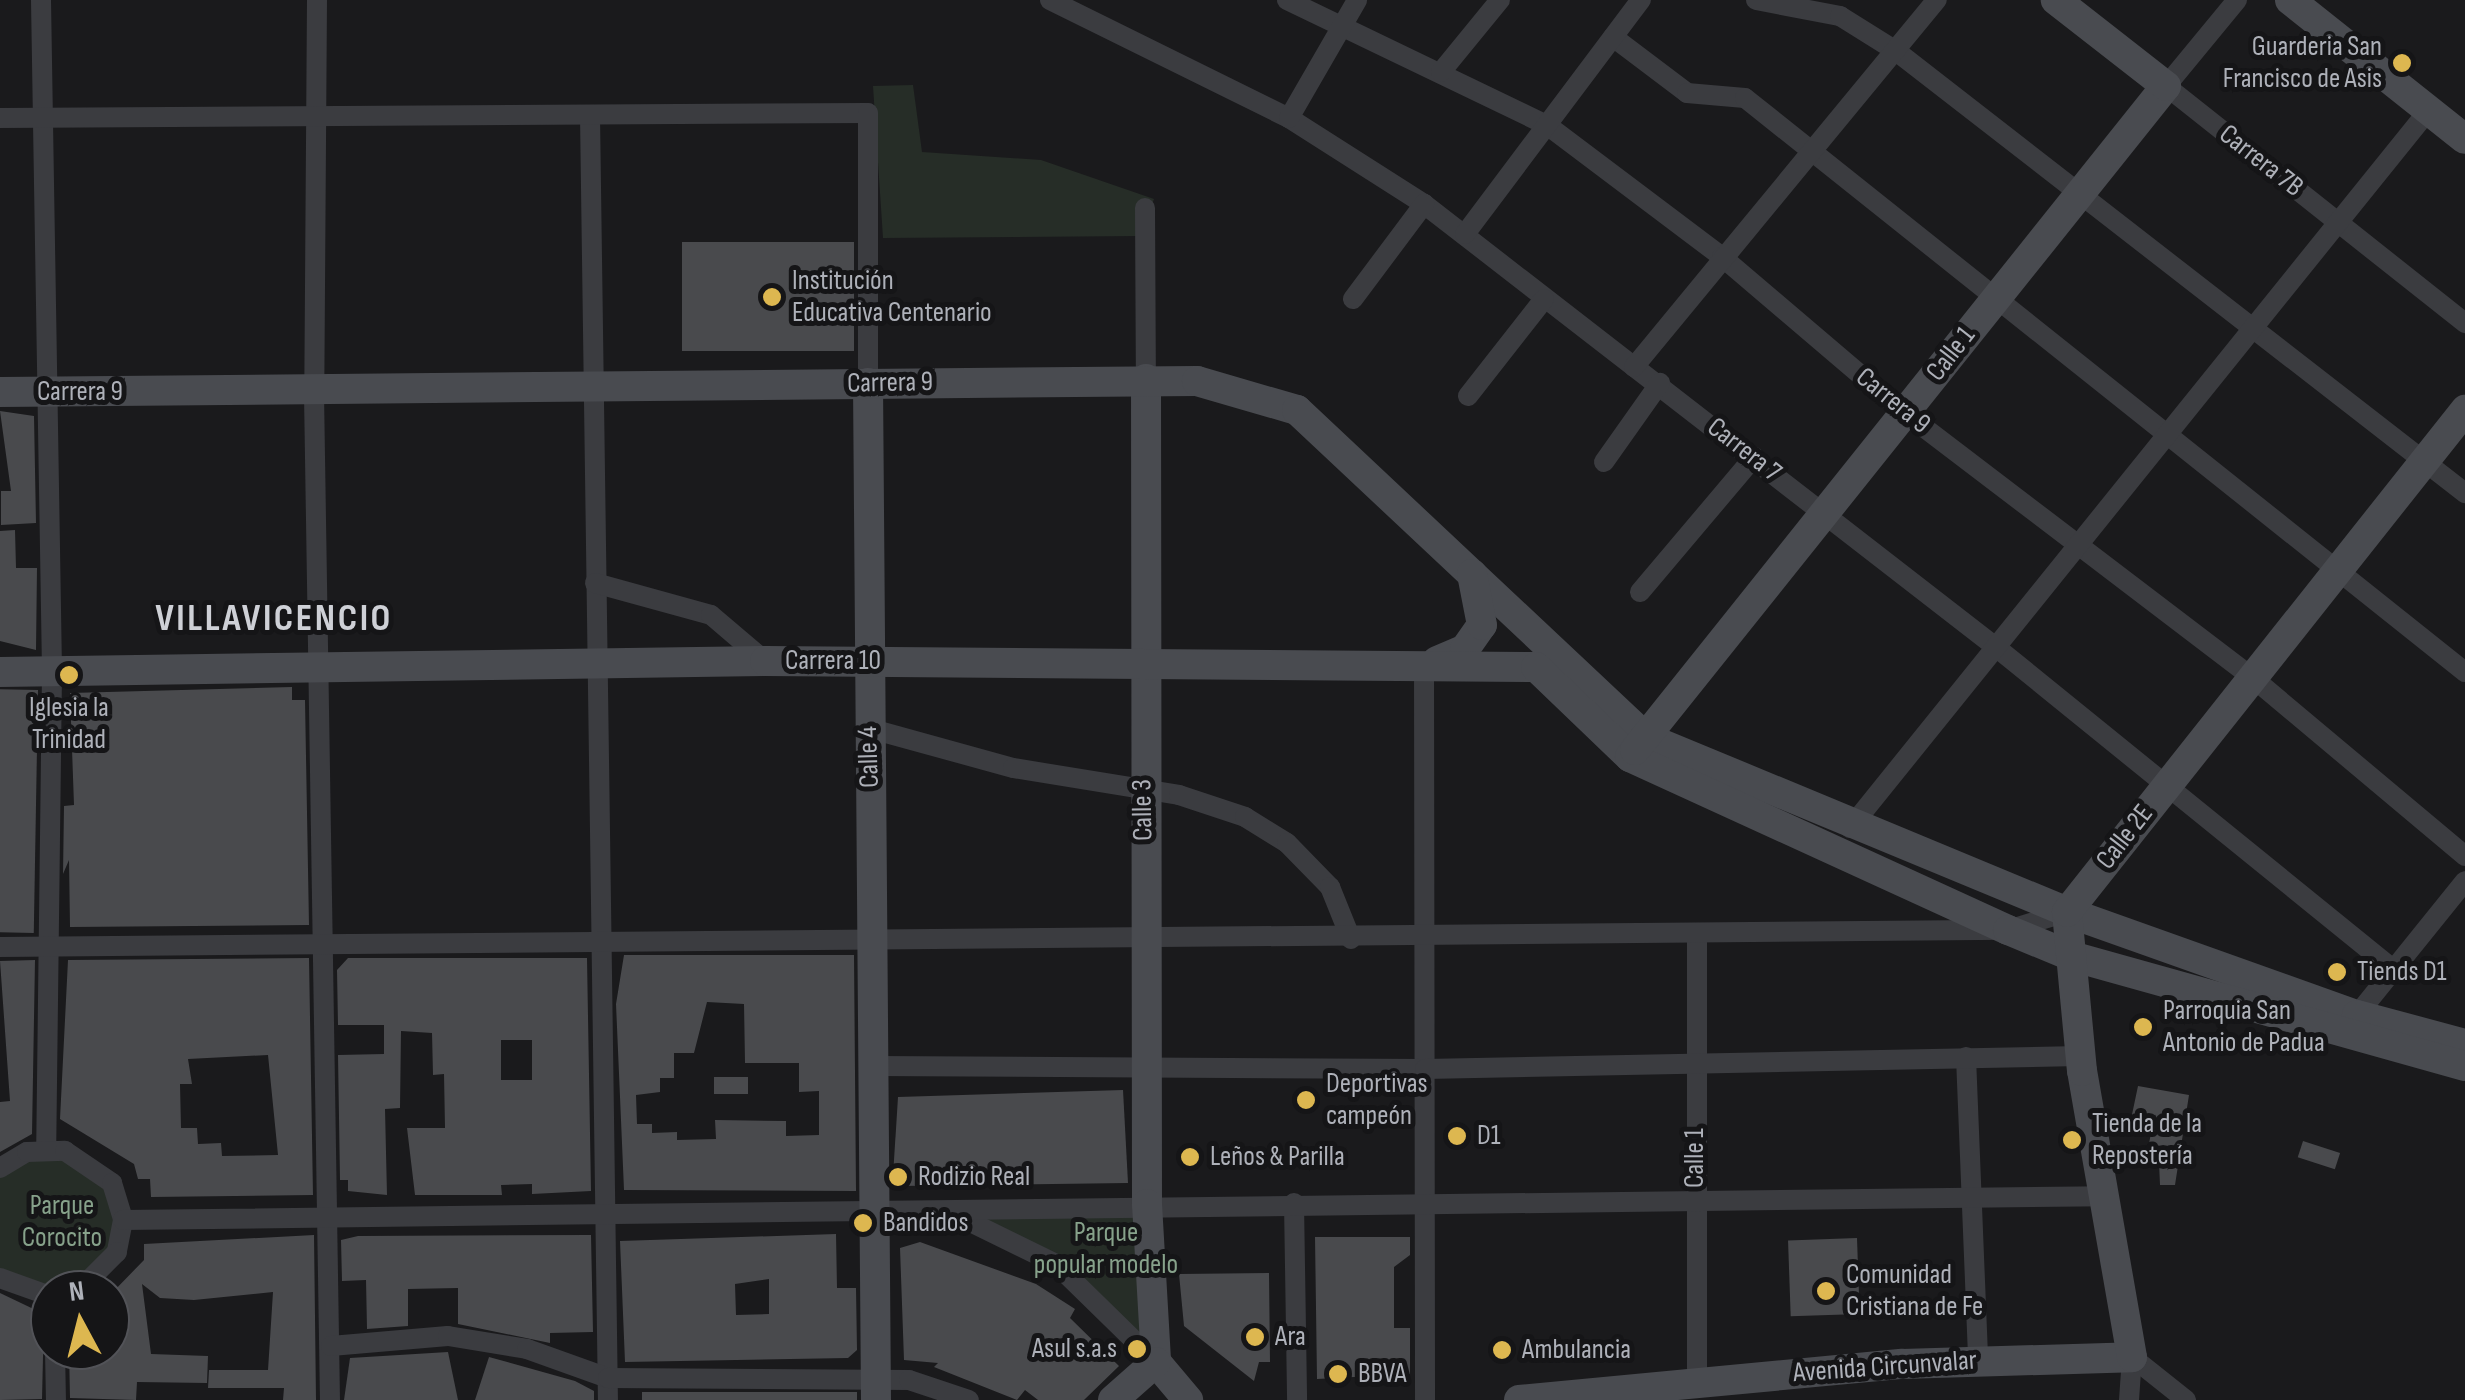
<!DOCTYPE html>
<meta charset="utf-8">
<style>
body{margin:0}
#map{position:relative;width:2465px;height:1400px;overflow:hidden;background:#1a1a1c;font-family:"Sofia Sans Condensed",sans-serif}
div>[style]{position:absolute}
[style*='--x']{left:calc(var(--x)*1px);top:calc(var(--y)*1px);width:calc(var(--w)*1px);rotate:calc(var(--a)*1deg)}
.green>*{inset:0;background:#262d27}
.building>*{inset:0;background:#494a4d;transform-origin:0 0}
.street>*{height:20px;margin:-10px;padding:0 10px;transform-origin:10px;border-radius:10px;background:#3b3c40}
.secondary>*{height:30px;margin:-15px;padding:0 15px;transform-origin:15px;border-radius:15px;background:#494b50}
.dots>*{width:28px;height:28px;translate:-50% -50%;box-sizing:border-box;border:5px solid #151517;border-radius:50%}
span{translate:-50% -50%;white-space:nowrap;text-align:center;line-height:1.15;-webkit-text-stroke:10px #151517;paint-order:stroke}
.poi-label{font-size:28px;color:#aeb1b9}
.right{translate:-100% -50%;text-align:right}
.left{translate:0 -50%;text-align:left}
.street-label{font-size:28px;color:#aeb1b9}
.park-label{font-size:28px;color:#87a28b}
.district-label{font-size:38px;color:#ced0d6;font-weight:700;letter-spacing:2.5px}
.north{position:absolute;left:30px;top:1270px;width:100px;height:100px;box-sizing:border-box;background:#151517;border:2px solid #525358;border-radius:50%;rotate:353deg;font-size:28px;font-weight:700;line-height:40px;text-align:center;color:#aeb1b9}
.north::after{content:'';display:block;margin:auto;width:35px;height:45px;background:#ddb750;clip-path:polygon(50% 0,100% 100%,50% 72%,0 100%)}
</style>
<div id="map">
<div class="green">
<div style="clip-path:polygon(913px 85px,922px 152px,1041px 160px,1154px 199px,1140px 236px,883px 238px,873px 86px)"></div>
<div style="clip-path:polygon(27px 1152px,100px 1168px,122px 1236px,79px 1290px,0 1278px,0 1168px)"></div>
<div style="clip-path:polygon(1147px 1204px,1156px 1362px,1056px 1264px,948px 1211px)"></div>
</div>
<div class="building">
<div style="left:854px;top:242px;width:109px;height:172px;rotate:90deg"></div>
<div style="clip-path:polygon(0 411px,34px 416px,36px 523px,1px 525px,1px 491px,11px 491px)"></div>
<div style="clip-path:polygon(15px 530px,16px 568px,37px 568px,36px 650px,0 641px,0 531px)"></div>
<div style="clip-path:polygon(292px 687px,292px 700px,305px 700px,309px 925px,70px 927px,69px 860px,63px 874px,64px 806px,74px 805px,70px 693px)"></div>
<div style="left:38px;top:690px;width:243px;height:38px;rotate:91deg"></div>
<div style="clip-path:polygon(evenodd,624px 955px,854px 955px,856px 1191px,624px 1190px,616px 1004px,624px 955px,707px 1002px,744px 1004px,745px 1063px,799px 1063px,799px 1092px,819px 1091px,819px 1135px,786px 1136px,786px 1121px,715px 1120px,716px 1139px,677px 1140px,677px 1132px,652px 1133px,652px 1124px,637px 1124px,636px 1095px,660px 1092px,660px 1078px,674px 1078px,674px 1053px,694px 1053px,707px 1002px)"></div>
<div style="clip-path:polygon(evenodd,309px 958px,313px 1195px,151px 1197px,150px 1179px,138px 1179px,134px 1164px,60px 1119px,68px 960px,309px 958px,268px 1055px,278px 1155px,222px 1156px,221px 1143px,198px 1144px,197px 1128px,181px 1128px,180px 1084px,192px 1084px,188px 1059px,268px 1055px)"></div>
<div style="clip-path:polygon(evenodd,348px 958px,587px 958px,591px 1191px,532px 1194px,532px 1184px,501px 1185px,502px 1195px,415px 1195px,407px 1128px,445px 1128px,444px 1074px,433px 1075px,432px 1033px,401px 1031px,400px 1108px,385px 1109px,387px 1195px,348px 1191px,348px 1180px,340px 1180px,338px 1055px,384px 1054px,384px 1025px,338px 1025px,337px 970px,348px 958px,501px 1040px,532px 1040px,532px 1080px,501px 1080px,501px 1040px)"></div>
<div style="clip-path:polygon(35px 960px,32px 1134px,0 1152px,0 1102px,10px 1101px,0 961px)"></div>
<div style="left:714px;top:1077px;width:34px;height:17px"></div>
<div style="clip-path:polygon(2138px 1086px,2189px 1095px,2175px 1185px,2160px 1185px,2159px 1162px,2146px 1159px,2152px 1128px,2130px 1124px)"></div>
<div style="clip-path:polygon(1123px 1090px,1128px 1183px,898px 1186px,893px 1176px,898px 1097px)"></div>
<div style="left:2303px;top:1141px;width:39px;height:17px;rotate:18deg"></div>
<div style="clip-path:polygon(evenodd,836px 1234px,837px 1288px,856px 1288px,857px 1350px,848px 1358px,625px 1362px,620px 1241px,836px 1234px,769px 1279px,769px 1314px,736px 1315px,735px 1284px,769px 1279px)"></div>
<div style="clip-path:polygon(314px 1235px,316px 1400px,283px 1400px,284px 1388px,208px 1388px,209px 1370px,268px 1370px,273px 1292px,194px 1300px,160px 1298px,142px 1284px,151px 1354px,208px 1356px,207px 1383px,137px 1382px,136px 1400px,70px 1398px,69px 1350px,110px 1350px,110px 1295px,144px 1260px,144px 1244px)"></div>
<div style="clip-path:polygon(591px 1235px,593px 1332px,550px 1333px,550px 1343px,458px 1324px,458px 1288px,408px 1289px,408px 1326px,367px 1329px,366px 1280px,342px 1281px,341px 1240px,358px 1236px)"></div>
<div style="clip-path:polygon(1315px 1237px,1410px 1237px,1410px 1255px,1394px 1267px,1394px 1328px,1410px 1328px,1410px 1374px,1317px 1379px)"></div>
<div style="left:1857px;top:1238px;width:76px;height:69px;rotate:88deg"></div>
<div style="clip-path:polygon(920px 1242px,1036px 1284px,1075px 1309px,1070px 1318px,1119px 1366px,1084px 1400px,1038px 1400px,1025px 1390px,1017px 1400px,934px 1367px,938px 1363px,904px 1360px,900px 1248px)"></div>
<div style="clip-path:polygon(1269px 1273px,1270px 1362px,1259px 1362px,1254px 1381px,1184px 1326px,1179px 1274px)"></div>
<div style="clip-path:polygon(0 1293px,44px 1314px,42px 1399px,0 1400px)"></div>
<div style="clip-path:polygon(448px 1352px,458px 1400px,344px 1400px,350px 1358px)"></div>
<div style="clip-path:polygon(489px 1357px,575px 1381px,594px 1391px,594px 1400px,475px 1400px)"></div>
<div style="left:642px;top:1392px;width:215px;height:8px"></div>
</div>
<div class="street">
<div style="--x:41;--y:0;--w:673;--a:89.06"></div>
<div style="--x:52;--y:673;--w:476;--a:90.7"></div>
<div style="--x:317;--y:0;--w:394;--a:90.4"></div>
<div style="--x:314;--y:394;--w:1006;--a:89.09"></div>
<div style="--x:1050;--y:0;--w:267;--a:26.3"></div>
<div style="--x:1289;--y:118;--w:160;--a:32.5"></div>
<div style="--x:1424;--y:204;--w:725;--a:37.77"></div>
<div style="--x:1997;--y:648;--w:510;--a:39.03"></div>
<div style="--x:1287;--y:0;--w:288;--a:25.7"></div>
<div style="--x:1547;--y:125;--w:219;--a:37"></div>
<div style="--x:1722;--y:257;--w:240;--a:40.4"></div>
<div style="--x:1905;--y:413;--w:437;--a:37.3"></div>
<div style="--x:2253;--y:678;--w:277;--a:40"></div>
<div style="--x:1756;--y:0;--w:86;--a:10.8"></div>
<div style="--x:1840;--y:16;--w:66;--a:32"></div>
<div style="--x:1896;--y:51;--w:721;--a:37.84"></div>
<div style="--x:2237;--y:0;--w:112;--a:129.5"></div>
<div style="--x:2166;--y:86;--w:382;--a:38.4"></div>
<div style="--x:1613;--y:37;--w:93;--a:37.1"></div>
<div style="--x:1687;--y:93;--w:58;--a:4.9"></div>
<div style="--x:1745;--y:98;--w:921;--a:38.56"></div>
<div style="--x:1441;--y:72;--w:93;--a:-50.7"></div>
<div style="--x:590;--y:115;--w:1285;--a:89.2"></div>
<div style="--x:0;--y:118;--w:868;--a:-0.33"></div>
<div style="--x:868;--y:113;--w:270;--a:90"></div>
<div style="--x:1289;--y:118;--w:136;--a:-60"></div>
<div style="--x:1145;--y:208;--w:171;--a:89.7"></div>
<div style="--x:1465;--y:234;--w:293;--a:-53.1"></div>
<div style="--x:1353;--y:299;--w:119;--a:-53.2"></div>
<div style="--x:1634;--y:367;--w:476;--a:-50.5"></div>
<div style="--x:1468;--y:396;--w:123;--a:-51.9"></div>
<div style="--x:1604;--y:462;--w:97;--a:-54.7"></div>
<div style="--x:595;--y:583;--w:120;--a:15.4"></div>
<div style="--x:711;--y:615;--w:71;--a:40.4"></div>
<div style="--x:1640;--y:592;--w:177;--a:-49.8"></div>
<div style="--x:1424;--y:662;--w:738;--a:89.92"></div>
<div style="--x:868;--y:728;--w:150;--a:15.4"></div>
<div style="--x:1013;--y:768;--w:168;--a:9.2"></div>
<div style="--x:1179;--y:795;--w:70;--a:18.4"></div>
<div style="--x:1245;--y:817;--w:49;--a:31.8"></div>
<div style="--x:1287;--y:843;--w:62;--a:45.7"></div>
<div style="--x:1330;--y:887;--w:56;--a:68"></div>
<div style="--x:1850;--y:828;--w:921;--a:-51.13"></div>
<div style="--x:1697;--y:934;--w:449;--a:90"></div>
<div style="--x:0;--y:947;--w:2008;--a:-0.49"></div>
<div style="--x:2008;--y:930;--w:62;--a:-17"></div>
<div style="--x:2357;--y:1015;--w:172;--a:-51.1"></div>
<div style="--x:1966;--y:1057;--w:303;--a:87.7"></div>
<div style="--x:873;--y:1066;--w:552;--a:0.31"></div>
<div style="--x:1425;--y:1069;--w:655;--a:-1.14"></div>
<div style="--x:0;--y:1168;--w:31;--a:-31"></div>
<div style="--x:27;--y:1152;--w:38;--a:-2"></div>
<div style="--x:65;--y:1151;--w:57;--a:34.2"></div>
<div style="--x:112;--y:1183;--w:39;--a:73"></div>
<div style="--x:123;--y:1220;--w:33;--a:101"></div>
<div style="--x:117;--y:1252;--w:54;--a:135"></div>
<div style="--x:1294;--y:1203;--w:197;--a:89.1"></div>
<div style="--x:950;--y:1212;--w:118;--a:26.1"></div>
<div style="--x:1056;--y:1264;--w:140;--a:44.4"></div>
<div style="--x:123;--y:1220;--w:1981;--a:-0.69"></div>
<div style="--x:0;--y:1278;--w:53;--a:19.8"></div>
<div style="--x:331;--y:1346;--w:117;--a:-4.9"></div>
<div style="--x:448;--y:1336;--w:80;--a:9.3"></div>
<div style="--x:527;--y:1349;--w:86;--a:19.7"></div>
<div style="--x:608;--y:1378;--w:301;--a:0.4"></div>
<div style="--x:909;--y:1380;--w:63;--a:18.4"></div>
<div style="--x:55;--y:1350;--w:50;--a:88.9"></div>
<div style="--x:2129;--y:1400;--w:43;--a:-86"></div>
<div style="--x:2132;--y:1357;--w:69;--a:38.5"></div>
</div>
<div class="secondary">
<div style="--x:2290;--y:0;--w:223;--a:38.5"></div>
<div style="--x:1146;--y:379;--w:825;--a:89.93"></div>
<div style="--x:1147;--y:1204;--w:158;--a:86.7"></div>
<div style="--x:1156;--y:1362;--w:50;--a:49.9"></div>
<div style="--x:868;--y:383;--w:1017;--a:89.55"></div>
<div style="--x:0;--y:392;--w:1197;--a:-0.53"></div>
<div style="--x:1197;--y:381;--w:104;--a:16.2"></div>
<div style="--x:1297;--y:410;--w:478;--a:43.2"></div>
<div style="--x:1645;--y:737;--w:457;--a:22.5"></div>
<div style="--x:2067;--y:912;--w:308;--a:19.6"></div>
<div style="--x:2357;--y:1015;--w:112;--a:15"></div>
<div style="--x:1437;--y:661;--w:30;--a:-23"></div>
<div style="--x:1465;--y:649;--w:29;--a:-55"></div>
<div style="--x:1482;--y:625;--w:52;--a:-101.1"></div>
<div style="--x:0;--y:672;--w:765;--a:-0.82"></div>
<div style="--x:765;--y:661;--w:771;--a:0.45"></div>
<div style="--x:1536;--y:667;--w:130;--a:43.8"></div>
<div style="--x:1630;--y:757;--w:416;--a:24.6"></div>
<div style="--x:2008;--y:930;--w:68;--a:22.4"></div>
<div style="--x:2071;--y:956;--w:409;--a:15.6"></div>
<div style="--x:1635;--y:750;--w:850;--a:-51.35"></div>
<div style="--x:2166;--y:86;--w:140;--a:-142"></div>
<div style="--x:1113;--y:1400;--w:57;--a:-41.5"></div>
<div style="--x:1519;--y:1400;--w:385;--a:-5.4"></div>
<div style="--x:1902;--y:1364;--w:230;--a:-1.7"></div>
<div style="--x:2132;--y:1357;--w:290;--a:-99.9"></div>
<div style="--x:2082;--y:1071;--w:160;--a:-95.4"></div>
<div style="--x:2067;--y:912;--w:641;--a:-51.59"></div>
</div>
<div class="dots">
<div style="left:2402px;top:63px;background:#ddb750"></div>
<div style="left:772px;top:297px;background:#ddb750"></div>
<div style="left:69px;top:675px;background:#ddb750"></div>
<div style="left:2337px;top:972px;background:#ddb750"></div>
<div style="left:2143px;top:1027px;background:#ddb750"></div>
<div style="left:1306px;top:1100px;background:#ddb750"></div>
<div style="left:1457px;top:1136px;background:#ddb750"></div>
<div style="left:2072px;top:1140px;background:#ddb750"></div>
<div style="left:1190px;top:1157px;background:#ddb750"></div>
<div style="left:898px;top:1177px;background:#ddb750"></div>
<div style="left:863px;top:1223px;background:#ddb750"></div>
<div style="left:1826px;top:1291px;background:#ddb750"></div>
<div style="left:1255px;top:1337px;background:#ddb750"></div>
<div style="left:1137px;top:1349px;background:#ddb750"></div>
<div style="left:1502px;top:1350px;background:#ddb750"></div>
<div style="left:1338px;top:1374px;background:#ddb750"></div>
</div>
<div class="poi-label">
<span class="right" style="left:2382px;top:63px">Guarderia San<br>Francisco de Asis</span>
<span class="left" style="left:792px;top:297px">Institución<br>Educativa Centenario</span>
<span style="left:69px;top:724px">Iglesia la<br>Trinidad</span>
<span class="left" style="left:2357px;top:972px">Tiends D1</span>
<span class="left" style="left:2163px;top:1027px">Parroquia San<br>Antonio de Padua</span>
<span class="left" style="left:1326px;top:1100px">Deportivas<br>campeón</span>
<span class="left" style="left:2092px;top:1140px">Tienda de la<br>Repostería</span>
<span class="left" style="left:1477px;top:1136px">D1</span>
<span class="left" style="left:1210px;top:1157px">Leños &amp; Parilla</span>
<span class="left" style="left:918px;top:1177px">Rodizio Real</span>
<span class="left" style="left:883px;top:1223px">Bandidos</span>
<span class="left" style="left:1846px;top:1291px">Comunidad<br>Cristiana de Fe</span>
<span class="left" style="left:1275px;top:1337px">Ara</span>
<span class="right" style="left:1117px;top:1349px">Asul s.a.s</span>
<span class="left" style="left:1522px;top:1350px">Ambulancia</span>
<span class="left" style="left:1358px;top:1374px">BBVA</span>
</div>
<div class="street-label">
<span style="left:2261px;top:161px;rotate:38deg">Carrera 7B</span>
<span style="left:1951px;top:354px;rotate:-52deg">Calle 1</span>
<span style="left:890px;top:383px;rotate:-1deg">Carrera 9</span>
<span style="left:80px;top:392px">Carrera 9</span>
<span style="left:1893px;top:401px;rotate:39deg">Carrera 9</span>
<span style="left:1744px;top:450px;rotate:38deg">Carrera 7</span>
<span style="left:833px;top:661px">Carrera 10</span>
<span style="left:869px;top:757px;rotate:-92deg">Calle 4</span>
<span style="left:1143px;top:810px;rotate:-91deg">Calle 3</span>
<span style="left:2125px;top:837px;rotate:-52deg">Calle 2E</span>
<span style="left:1695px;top:1158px;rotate:-90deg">Calle 1</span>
<span style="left:1885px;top:1367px;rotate:-4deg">Avenida Circunvalar</span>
</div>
<div class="park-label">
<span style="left:62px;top:1222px">Parque<br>Corocito</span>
<span style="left:1106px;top:1249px">Parque<br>popular modelo</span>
</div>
<div class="district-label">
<span style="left:274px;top:619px">VILLAVICENCIO</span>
</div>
<div class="north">N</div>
</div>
